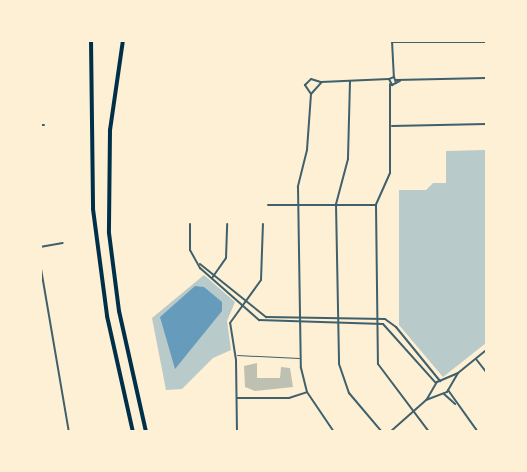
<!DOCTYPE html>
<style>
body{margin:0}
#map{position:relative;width:527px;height:472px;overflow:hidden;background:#fdf0d5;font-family:"Work Sans",sans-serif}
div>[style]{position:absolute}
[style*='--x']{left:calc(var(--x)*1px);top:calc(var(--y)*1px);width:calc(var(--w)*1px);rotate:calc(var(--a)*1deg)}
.green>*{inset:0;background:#b9caca}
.water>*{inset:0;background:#669bbc}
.building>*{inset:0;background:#bec0b2}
.service>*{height:1px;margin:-0.5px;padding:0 0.5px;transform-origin:0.5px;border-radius:0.5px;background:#3f606c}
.minor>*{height:2px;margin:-1px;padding:0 1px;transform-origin:1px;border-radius:1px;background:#3f606c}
.tertiary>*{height:2px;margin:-1px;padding:0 1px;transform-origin:1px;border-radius:1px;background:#3f606c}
.motorway>*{height:4px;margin:-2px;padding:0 2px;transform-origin:2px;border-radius:2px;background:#003049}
span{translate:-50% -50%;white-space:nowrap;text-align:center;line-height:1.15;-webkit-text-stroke:4.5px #fdf0d5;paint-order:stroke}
.frame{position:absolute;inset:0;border:42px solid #fdf0d5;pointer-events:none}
</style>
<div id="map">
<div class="green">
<div style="clip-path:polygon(486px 150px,486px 343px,443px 377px,399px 325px,399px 190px,426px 190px,433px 183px,446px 183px,446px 151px)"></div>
<div style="clip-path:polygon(204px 275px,235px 302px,227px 321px,231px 350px,213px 358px,182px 389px,166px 390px,152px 318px)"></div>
</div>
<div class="water">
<div style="clip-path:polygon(195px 286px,204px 287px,222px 302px,222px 311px,175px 369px,160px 317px)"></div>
</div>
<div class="building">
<div style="clip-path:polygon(257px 363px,257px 378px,280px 378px,281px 367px,290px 368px,293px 387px,255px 391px,245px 387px,244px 366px)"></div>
</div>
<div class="service">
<div style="--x:237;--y:355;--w:62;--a:2.8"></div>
</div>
<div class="minor">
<div style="--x:392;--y:41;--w:36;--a:87"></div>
<div style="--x:392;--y:42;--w:94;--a:0"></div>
<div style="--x:396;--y:80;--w:90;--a:-1.3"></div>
<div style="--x:350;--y:81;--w:78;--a:91.5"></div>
<div style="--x:348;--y:159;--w:47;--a:104.9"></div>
<div style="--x:336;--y:204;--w:160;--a:88.9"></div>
<div style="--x:339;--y:364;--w:31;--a:71"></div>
<div style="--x:349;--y:393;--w:51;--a:49.8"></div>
<div style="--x:396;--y:83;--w:6;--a:-108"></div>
<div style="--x:394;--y:77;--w:5;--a:158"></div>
<div style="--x:389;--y:79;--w:7;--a:63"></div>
<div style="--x:392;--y:85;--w:9;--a:-27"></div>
<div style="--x:390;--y:84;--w:89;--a:90"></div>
<div style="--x:390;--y:173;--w:35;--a:114"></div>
<div style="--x:376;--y:205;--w:159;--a:89.3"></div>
<div style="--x:378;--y:364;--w:85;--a:53.1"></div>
<div style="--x:311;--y:94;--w:56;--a:94.1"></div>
<div style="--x:307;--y:150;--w:38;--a:104"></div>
<div style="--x:298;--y:187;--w:181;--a:89.1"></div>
<div style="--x:301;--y:368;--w:25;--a:76"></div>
<div style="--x:307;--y:392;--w:48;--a:56"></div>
<div style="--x:311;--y:94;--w:11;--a:-124"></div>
<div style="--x:305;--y:85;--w:8;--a:-45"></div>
<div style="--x:311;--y:79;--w:10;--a:17"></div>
<div style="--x:321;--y:82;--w:68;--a:-2.5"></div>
<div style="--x:311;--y:94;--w:15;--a:-48"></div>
<div style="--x:40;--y:125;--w:4;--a:0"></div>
<div style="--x:392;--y:126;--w:94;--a:-1.2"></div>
<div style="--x:268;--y:205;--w:108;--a:0"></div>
<div style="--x:190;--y:224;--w:26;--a:90"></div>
<div style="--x:190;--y:250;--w:21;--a:61"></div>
<div style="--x:200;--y:268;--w:79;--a:41.4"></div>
<div style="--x:259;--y:320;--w:124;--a:1.8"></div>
<div style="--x:383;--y:324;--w:79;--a:48.1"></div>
<div style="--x:40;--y:247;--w:23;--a:-10"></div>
<div style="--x:40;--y:263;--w:171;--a:80.3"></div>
<div style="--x:200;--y:264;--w:85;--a:38.8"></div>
<div style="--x:266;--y:317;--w:119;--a:1"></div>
<div style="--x:385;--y:319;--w:14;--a:36"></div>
<div style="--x:396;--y:327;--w:70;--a:50.8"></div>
<div style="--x:212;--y:278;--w:24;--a:-55"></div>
<div style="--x:226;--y:258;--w:34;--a:-88"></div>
<div style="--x:476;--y:359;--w:16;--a:52"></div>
<div style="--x:448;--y:390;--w:52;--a:54.5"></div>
<div style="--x:444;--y:394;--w:15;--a:42"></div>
<div style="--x:237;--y:398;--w:52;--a:0"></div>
<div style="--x:289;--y:398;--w:19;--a:-18"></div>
<div style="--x:237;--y:432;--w:72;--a:-90.8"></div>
<div style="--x:236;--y:360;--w:37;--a:-99"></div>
<div style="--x:230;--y:323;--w:53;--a:-54.2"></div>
<div style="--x:261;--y:280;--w:56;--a:-88"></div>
</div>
<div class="tertiary">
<div style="--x:427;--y:399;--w:20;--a:-60"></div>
<div style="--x:437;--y:382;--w:23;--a:-23"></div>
<div style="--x:458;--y:373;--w:36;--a:-39"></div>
<div style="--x:390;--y:432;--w:48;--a:-41.6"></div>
<div style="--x:426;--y:400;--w:22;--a:-21"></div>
<div style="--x:447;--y:392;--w:22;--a:-60"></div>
</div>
<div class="motorway">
<div style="--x:91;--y:40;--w:169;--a:89.3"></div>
<div style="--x:93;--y:209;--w:108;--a:82.5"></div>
<div style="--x:107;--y:316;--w:119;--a:77.4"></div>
<div style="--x:123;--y:40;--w:91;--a:98.2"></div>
<div style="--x:110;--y:130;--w:103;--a:90.6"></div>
<div style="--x:109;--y:233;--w:79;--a:82.7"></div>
<div style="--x:119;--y:311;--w:124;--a:77.4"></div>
</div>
<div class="frame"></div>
</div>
